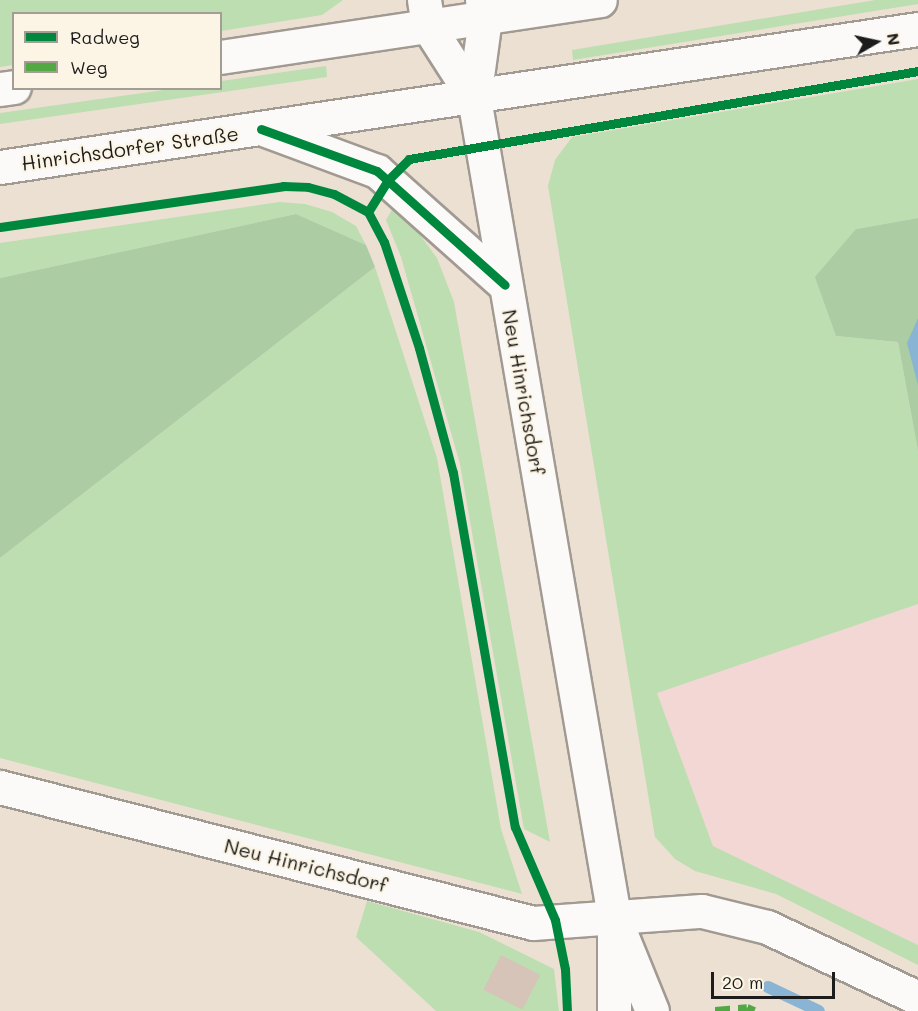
<!DOCTYPE html>
<meta charset="utf-8">
<style>
body{margin:0}
#map{position:relative;width:918px;height:1011px;overflow:hidden;background:#ece0d2;font-family:Mali,sans-serif}
div>[style]{position:absolute}
[style*='--x']{left:calc(var(--x)*1px);top:calc(var(--y)*1px);width:calc(var(--w)*1px);rotate:calc(var(--a)*1deg)}
.built>*{inset:0;background:#f2d7d4}
.green>*{inset:0;background:#bcdeb1}
.forest>*{inset:0;background:#accca4}
.water>*{inset:0;background:#89b4d3}
.stream>*{height:12px;margin:-6px;padding:0 6px;transform-origin:6px;border-radius:6px;background:#89b4d3}
.building>*{inset:0;background:#d7c4b8;transform-origin:0 0}
.roads{filter:drop-shadow(2px 0 #a19a92) drop-shadow(-2px 0 #a19a92) drop-shadow(0 2px #a19a92) drop-shadow(0 -2px #a19a92)}
.street>*{height:33px;margin:-16.5px;padding:0 16.5px;transform-origin:16.5px;border-radius:16.5px;background:#fcfaf8}
.secondary>*{height:33px;margin:-16.5px;padding:0 16.5px;transform-origin:16.5px;border-radius:16.5px;background:#fcfaf8}
.highway>*{height:33px;margin:-16.5px;padding:0 16.5px;transform-origin:16.5px;border-radius:16.5px;background:#fcfaf8}
.quiet>*{height:8px;margin-top:-4px;transform-origin:0;background:repeating-linear-gradient(90deg,#52a943 0 15px,transparent 0 23px)}
.cycleway>*{height:9px;margin:-4.5px;padding:0 4.5px;transform-origin:4.5px;border-radius:4.5px;background:#00873e}
span{translate:-50% -50%;white-space:nowrap;text-align:center;line-height:1.15;-webkit-text-stroke:4.5px #fcf5e5;paint-order:stroke}
.street-label{font-size:20px;color:#1c1c1c}
.legend{position:absolute;left:12px;top:12px;width:210px;height:78px;box-sizing:border-box;background:#fcf5e5;border:2px solid #a29e95;margin:0;padding:8px 10px;list-style:none;font-size:18px;color:#1c1c1c}
.legend li{display:flex;align-items:center;gap:12px;height:30px}
.legend b{width:30px;border:2px solid #a29e95}
.north{position:absolute;left:846px;top:12px;width:60px;height:60px;-webkit-text-stroke:4px #fcf5e5;paint-order:stroke;rotate:81deg;font-size:16px;font-weight:700;line-height:24px;text-align:center;color:#1c1c1c}
.north::after{content:'';display:block;margin:auto;width:21px;height:27px;background:#1c1c1c;clip-path:polygon(50% 0,100% 100%,50% 72%,0 100%)}
.scale{position:absolute;left:711px;top:972px;width:124px;height:27px;box-sizing:border-box;border:3px solid #1c1c1c;border-top:0;padding-left:8px;font-size:18px;line-height:21px;white-space:nowrap;color:#1c1c1c;-webkit-text-stroke:4px #fcf5e5;paint-order:stroke}
</style>
<div id="map">
<div class="built">
<div style="clip-path:polygon(918px 604px,918px 945px,713px 846px,657px 692px)"></div>
</div>
<div class="green">
<div style="clip-path:polygon(0 0,343px 0,322px 15px,221px 31px,220px 14px,14px 14px,13px 65px,0 67px)"></div>
<div style="clip-path:polygon(875px 0,918px 0,918px 4px,573px 60px,572px 50px)"></div>
<div style="clip-path:polygon(326px 66px,327px 77px,0 124px,0 113px,171px 89px,220px 88px,221px 81px)"></div>
<div style="clip-path:polygon(918px 79px,918px 218px,856px 229px,836px 336px,898px 342px,918px 451px,918px 604px,657px 693px,713px 846px,918px 945px,918px 965px,776px 894px,695px 871px,675px 859px,655px 837px,548px 186px,555px 160px,572px 137px)"></div>
<div style="clip-path:polygon(279px 202px,305px 204px,332px 212px,356px 226px,366px 245px,296px 214px,0 278px,0 243px)"></div>
<div style="clip-path:polygon(393px 208px,415px 228px,437px 258px,454px 302px,550px 842px,524px 829px,460px 464px,401px 257px,386px 220px)"></div>
<div style="clip-path:polygon(375px 267px,437px 458px,501px 829px,522px 894px,0 758px,0 558px)"></div>
<div style="clip-path:polygon(367px 901px,479px 932px,554px 969px,559px 1011px,436px 1011px,356px 937px)"></div>
</div>
<div class="forest">
<div style="clip-path:polygon(296px 214px,366px 245px,375px 267px,0 558px,0 278px)"></div>
<div style="clip-path:polygon(918px 218px,918px 451px,898px 342px,836px 336px,815px 277px,856px 229px)"></div>
</div>
<div class="water">
<div style="clip-path:polygon(918px 318px,918px 385px,907px 343px)"></div>
</div>
<div class="stream">
<div style="--x:768;--y:987;--w:56;--a:25.2"></div>
</div>
<div class="building">
<div style="left:501px;top:955px;width:44px;height:39px;rotate:27deg"></div>
</div>
<div class="roads">
<div class="street">
<div style="--x:0;--y:787;--w:550;--a:14.31"></div>
<div style="--x:533;--y:923;--w:169;--a:-4.1"></div>
<div style="--x:702;--y:911;--w:67;--a:13.8"></div>
<div style="--x:767;--y:927;--w:167;--a:25.2"></div>
</div>
<div class="secondary">
<div style="--x:485;--y:18;--w:81;--a:97.8"></div>
<div style="--x:474;--y:98;--w:830;--a:80.29"></div>
<div style="--x:614;--y:916;--w:95;--a:90"></div>
<div style="--x:428;--y:26;--w:85;--a:57.4"></div>
<div style="--x:220;--y:57;--w:384;--a:-8.5"></div>
<div style="--x:0;--y:89;--w:14;--a:-8"></div>
<div style="--x:266;--y:130;--w:118;--a:20.3"></div>
<div style="--x:377;--y:171;--w:171;--a:41.7"></div>
<div style="--x:0;--y:167;--w:928;--a:-8.55"></div>
<div style="--x:620;--y:932;--w:85;--a:67.9"></div>
</div>
<div class="highway">
<div style="--x:424;--y:0;--w:26;--a:81"></div>
<div style="--x:482;--y:0;--w:18;--a:81"></div>
</div>
</div>
<div class="quiet">
<div style="--x:715;--y:1011;--w:32;--a:-5"></div>
<div style="--x:747;--y:1008;--w:8;--a:23"></div>
</div>
<div class="cycleway">
<div style="--x:261;--y:129;--w:123;--a:19.9"></div>
<div style="--x:377;--y:171;--w:171;--a:41.7"></div>
<div style="--x:368;--y:212;--w:39;--a:-58"></div>
<div style="--x:389;--y:179;--w:28;--a:-45"></div>
<div style="--x:409;--y:159;--w:517;--a:-9.81"></div>
<div style="--x:0;--y:227;--w:286;--a:-8.2"></div>
<div style="--x:283;--y:186;--w:25;--a:2"></div>
<div style="--x:308;--y:187;--w:27;--a:15"></div>
<div style="--x:334;--y:194;--w:38;--a:28"></div>
<div style="--x:368;--y:212;--w:34;--a:62"></div>
<div style="--x:384;--y:242;--w:112;--a:71.7"></div>
<div style="--x:419;--y:348;--w:130;--a:74.8"></div>
<div style="--x:453;--y:473;--w:359;--a:80.1"></div>
<div style="--x:515;--y:827;--w:101;--a:66.7"></div>
<div style="--x:555;--y:920;--w:50;--a:78.5"></div>
<div style="--x:565;--y:969;--w:42;--a:87.3"></div>
</div>
<div class="street-label">
<span style="left:130px;top:148px;rotate:-8deg">Hinrichsdorfer Straße</span>
<span style="left:524px;top:392px;rotate:80deg">Neu Hinrichsdorf</span>
<span style="left:306px;top:865px;rotate:14deg">Neu Hinrichsdorf</span>
</div>
<ul class="legend">
<li><b style="height:8px;background:#00873e"></b>Radweg</li>
<li><b style="height:8px;background:#52a943"></b>Weg</li>
</ul>
<div class="north">N</div>
<div class="scale">20 m</div>
</div>
